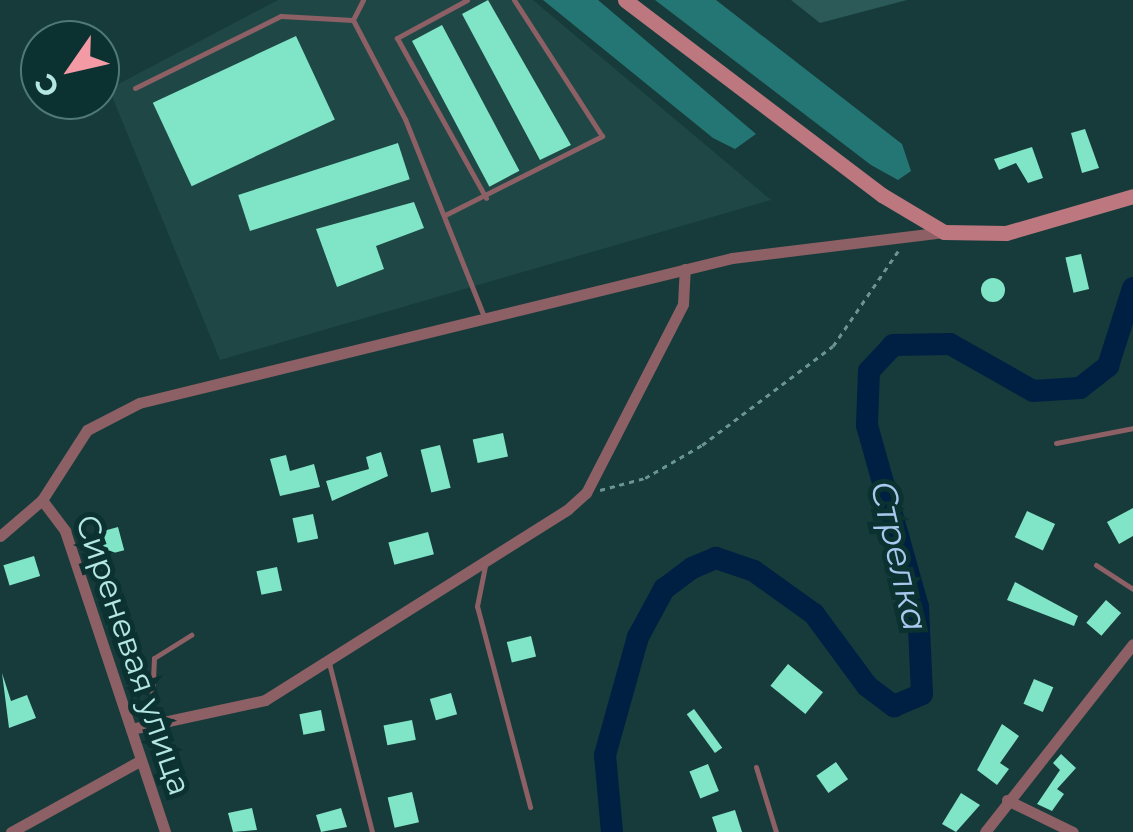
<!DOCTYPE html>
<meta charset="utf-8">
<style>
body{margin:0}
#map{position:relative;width:1133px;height:832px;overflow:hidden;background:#173b3a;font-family:Montserrat,sans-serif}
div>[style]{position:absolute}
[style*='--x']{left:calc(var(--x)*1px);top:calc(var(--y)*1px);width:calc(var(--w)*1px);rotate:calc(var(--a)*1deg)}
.built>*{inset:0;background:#1e4746}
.green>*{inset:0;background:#2c5a59}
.forest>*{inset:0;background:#247674}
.river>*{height:22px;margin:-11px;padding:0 11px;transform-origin:11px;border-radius:11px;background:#002043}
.building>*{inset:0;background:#80e4c6;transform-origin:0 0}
.round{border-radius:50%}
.path>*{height:2.5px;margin-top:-1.25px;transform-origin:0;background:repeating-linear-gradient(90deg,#6a9594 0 5px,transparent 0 10px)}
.lane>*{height:5px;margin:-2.5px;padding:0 2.5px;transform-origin:2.5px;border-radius:2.5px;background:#8c6065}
.street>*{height:11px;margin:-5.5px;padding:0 5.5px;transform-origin:5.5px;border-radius:5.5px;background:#8c6065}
.secondary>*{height:15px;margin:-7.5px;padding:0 7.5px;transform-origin:7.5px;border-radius:7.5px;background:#bc777f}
span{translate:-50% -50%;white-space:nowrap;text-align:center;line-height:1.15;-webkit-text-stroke:10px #0b3130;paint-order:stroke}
.street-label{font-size:32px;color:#b4e6e4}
.water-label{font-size:35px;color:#a8c8ee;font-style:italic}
.north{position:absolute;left:20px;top:20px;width:100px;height:100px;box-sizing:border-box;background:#0b3130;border:2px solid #4f7978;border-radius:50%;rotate:236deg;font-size:28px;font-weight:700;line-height:40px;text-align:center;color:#b4e6e4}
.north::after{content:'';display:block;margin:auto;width:35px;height:45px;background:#f49aa5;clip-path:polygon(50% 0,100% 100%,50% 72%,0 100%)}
</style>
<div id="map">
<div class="built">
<div style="clip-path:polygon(278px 0,533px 0,771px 200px,220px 360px,109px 89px)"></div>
</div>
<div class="green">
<div style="clip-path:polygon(791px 0,907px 0,820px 23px)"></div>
</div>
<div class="forest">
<div style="clip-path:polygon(543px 0,598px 0,756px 134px,735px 149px,713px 138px)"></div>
<div style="clip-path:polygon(655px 0,716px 0,902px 144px,911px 171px,898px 180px,871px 165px)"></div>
</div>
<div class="river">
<div style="--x:612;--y:832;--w:77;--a:-95.2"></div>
<div style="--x:605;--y:755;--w:123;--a:-74.4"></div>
<div style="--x:638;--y:637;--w:55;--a:-61.6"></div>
<div style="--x:664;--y:589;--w:35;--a:-37"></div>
<div style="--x:692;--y:568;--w:26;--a:-23"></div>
<div style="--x:716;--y:558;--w:40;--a:18.9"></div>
<div style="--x:754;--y:571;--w:74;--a:35.6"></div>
<div style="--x:814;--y:614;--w:89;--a:53.6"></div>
<div style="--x:867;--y:686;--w:34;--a:37"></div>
<div style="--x:894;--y:706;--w:30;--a:-23"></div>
<div style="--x:922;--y:694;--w:87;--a:-92.6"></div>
<div style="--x:918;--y:607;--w:189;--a:-105.7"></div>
<div style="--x:867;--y:425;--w:54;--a:-87.9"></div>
<div style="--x:869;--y:371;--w:35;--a:-47"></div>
<div style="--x:893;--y:345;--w:57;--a:-1"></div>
<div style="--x:950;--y:344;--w:95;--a:29.5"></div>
<div style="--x:1033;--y:391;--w:47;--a:-3.7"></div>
<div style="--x:1080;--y:388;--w:36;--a:-38"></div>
<div style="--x:1108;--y:366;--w:82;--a:-72.2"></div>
</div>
<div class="building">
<div style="clip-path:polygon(488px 0,571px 145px,540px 160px,462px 14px)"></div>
<div style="left:442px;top:25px;width:165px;height:34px;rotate:62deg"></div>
<div style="left:296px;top:36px;width:92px;height:158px;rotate:65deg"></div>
<div style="clip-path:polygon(1085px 129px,1099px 168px,1082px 173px,1071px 133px)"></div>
<div style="left:398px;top:143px;width:38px;height:168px;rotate:72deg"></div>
<div style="clip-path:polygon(1032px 147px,1043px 178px,1028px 183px,1016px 163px,999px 170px,994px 159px)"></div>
<div style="clip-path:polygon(414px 202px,424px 228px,376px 246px,384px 269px,337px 287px,316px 229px)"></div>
<div style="left:1081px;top:254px;width:36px;height:16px;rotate:77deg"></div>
<div class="round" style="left:981px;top:278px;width:24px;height:24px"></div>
<div style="left:503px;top:433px;width:24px;height:31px;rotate:78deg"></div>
<div style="left:440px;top:445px;width:44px;height:20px;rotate:76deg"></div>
<div style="clip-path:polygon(381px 452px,388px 476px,332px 501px,326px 481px,369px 469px,366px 457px)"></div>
<div style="clip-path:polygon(286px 455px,290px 471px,314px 464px,320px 487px,280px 496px,270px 459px)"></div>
<div style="clip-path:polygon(1133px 508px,1133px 536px,1119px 544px,1107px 522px)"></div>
<div style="left:1027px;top:511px;width:31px;height:29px;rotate:25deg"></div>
<div style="left:313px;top:514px;width:25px;height:21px;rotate:78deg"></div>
<div style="left:118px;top:527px;width:24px;height:19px;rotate:75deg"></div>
<div style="left:428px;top:532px;width:23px;height:41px;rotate:75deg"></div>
<div style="left:34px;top:556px;width:21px;height:32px;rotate:73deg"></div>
<div style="left:277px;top:567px;width:24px;height:21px;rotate:78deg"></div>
<div style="clip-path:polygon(1015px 582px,1078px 616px,1074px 626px,1007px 600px)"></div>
<div style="left:1106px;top:600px;width:20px;height:30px;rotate:41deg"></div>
<div style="left:531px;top:636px;width:21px;height:25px;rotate:76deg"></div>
<div style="left:788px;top:664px;width:45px;height:28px;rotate:39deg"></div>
<div style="clip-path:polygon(2px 673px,11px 701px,27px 695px,36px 718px,9px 728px)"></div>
<div style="left:1034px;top:679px;width:21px;height:27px;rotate:23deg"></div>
<div style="left:451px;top:693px;width:22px;height:22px;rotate:74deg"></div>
<div style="left:694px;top:709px;width:48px;height:9px;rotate:54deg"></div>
<div style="left:321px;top:710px;width:21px;height:22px;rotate:79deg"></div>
<div style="left:412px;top:720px;width:20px;height:29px;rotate:79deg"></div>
<div style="clip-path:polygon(1002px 724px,1019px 736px,1000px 763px,1009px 769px,997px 785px,977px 770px)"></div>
<div style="clip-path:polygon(1061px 754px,1076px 768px,1057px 789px,1064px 794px,1052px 811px,1037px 804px,1060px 770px,1053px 763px)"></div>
<div style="left:836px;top:762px;width:21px;height:24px;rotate:55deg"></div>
<div style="left:708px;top:764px;width:29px;height:20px;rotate:68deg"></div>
<div style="left:412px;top:792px;width:31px;height:25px;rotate:77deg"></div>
<div style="clip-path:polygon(961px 793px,980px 805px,956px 832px,942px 824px)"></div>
<div style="clip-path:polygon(252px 808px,257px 830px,233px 832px,228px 813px)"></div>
<div style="clip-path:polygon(341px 808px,347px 827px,321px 832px,316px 815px)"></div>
<div style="clip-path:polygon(735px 810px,742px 832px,717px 832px,712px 817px)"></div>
</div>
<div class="path">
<div style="--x:600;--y:490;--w:47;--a:-14.9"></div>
<div style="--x:645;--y:478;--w:66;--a:-30.1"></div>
<div style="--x:702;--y:445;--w:164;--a:-37.1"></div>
<div style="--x:833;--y:346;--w:115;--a:-55.6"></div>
</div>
<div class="lane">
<div style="--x:363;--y:0;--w:22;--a:117"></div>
<div style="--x:353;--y:20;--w:112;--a:62.3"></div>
<div style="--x:405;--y:119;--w:210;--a:68.2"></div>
<div style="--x:467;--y:0;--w:80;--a:151.5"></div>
<div style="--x:397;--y:38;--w:183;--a:60.9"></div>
<div style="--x:135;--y:88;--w:163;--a:-26.3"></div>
<div style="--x:281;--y:16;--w:72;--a:3.2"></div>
<div style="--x:445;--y:215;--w:176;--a:-26.7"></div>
<div style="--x:602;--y:136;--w:162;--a:-122.9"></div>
<div style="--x:1056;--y:443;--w:78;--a:-11"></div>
<div style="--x:1096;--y:565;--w:44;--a:33"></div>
<div style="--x:485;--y:566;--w:41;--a:101.3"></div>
<div style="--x:477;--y:606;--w:208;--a:75.2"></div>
<div style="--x:329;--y:663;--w:174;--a:75.7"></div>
<div style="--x:151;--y:724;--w:66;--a:-87.4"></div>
<div style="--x:154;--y:658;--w:44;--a:-31.9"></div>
<div style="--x:756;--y:767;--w:68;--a:72.9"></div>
</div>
<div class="street">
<div style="--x:42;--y:500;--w:39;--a:53"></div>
<div style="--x:65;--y:531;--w:317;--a:71.6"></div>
<div style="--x:0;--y:536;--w:55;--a:-40.6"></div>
<div style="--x:42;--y:500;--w:83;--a:-57.3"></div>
<div style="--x:87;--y:430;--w:59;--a:-27.4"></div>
<div style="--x:139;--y:403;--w:610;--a:-13.74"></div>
<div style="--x:732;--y:258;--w:214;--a:-7"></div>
<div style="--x:131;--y:729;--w:137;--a:-12.2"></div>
<div style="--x:265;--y:700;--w:358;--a:-32.2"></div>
<div style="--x:568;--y:509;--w:24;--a:-42"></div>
<div style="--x:586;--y:493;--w:212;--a:-62.8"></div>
<div style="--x:683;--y:304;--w:35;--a:-87"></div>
<div style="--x:1007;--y:800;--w:73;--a:25.9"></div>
<div style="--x:11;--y:832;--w:145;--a:-28.9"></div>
<div style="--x:985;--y:832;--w:239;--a:-51.8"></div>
</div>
<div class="secondary">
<div style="--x:625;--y:0;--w:323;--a:37.2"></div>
<div style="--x:882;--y:195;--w:72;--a:30.8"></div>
<div style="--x:944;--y:232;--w:62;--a:0.9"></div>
<div style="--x:1006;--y:233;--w:132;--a:-16.2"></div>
</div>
<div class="street-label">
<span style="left:133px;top:655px;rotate:71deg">Сиреневая улица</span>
</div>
<div class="water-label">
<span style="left:899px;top:556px;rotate:77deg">Стрелка</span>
</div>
<div class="north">С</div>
</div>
